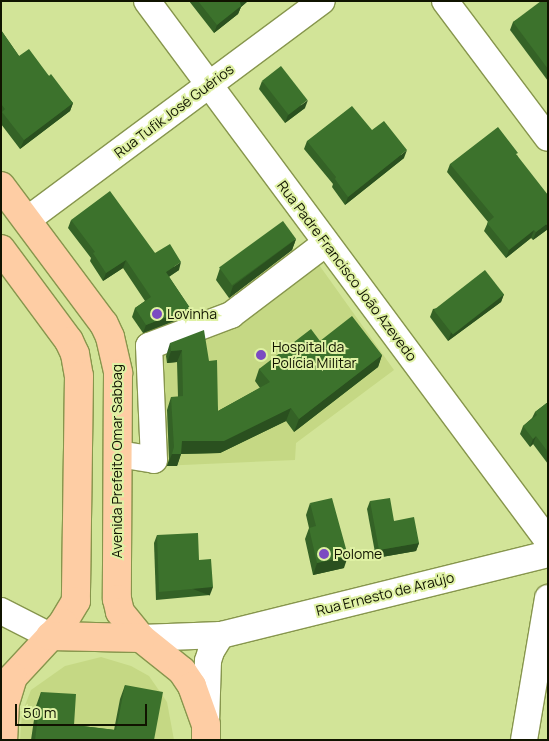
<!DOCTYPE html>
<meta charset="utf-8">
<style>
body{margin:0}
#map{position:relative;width:549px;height:741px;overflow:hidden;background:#d2e498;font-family:Manrope,sans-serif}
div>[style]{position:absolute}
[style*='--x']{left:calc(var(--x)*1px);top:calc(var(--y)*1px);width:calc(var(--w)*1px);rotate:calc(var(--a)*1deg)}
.built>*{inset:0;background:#c5d884}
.roads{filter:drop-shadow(1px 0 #87964d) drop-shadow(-1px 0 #87964d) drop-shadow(0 1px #87964d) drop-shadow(0 -1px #87964d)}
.minor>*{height:26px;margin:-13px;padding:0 13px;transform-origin:13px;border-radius:13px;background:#fff}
.major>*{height:28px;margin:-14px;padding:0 14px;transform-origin:14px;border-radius:14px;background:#fecda4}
.wall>*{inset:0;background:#346226}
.shaded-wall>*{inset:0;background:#2a501f;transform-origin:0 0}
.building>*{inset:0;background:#3c722c;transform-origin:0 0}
.dots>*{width:14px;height:14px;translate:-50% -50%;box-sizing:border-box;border:2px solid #dff1a4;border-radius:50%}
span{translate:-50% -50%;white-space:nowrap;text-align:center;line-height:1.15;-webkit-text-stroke:4px #dff1a4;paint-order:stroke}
.street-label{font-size:14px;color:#101400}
.poi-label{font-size:14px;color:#101400}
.left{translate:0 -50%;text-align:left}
.frame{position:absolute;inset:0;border:2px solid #101400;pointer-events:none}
.scale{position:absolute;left:15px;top:704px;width:132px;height:22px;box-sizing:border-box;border:2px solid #101400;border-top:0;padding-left:6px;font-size:15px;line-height:18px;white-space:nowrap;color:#101400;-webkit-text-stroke:4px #dff1a4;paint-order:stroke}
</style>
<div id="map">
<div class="built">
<div style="clip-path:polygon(307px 248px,394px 370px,296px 443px,295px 460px,160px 466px,140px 458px,140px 378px,137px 339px,200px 324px)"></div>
<div style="clip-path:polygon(101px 657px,131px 666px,149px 676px,167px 702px,174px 740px,20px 740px,22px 713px,31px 690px,65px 666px)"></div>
</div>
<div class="roads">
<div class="minor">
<div style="--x:147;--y:1;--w:673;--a:53.4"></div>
<div style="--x:445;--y:1;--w:171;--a:53.1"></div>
<div style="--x:27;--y:220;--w:367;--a:-36.6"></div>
<div style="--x:118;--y:454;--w:36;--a:9"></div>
<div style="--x:154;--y:460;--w:114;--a:-92.5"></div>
<div style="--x:149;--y:346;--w:88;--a:-20.7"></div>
<div style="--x:231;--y:315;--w:119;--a:-37.2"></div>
<div style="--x:1;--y:611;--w:55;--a:27"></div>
<div style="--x:141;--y:638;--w:80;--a:-2.1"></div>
<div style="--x:221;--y:635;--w:337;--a:-13.9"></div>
<div style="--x:206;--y:724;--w:63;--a:-88.2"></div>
<div style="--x:208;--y:661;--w:10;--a:-73"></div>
<div style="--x:211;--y:651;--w:19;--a:-58"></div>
<div style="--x:524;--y:740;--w:144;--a:-80.4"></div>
</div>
<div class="major">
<div style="--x:1;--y:186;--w:172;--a:53.3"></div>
<div style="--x:104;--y:324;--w:14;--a:65"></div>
<div style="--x:110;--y:337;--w:37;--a:77"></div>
<div style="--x:118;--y:373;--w:226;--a:90.3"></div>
<div style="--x:117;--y:599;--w:13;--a:77"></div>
<div style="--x:120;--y:612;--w:33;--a:51"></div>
<div style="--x:141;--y:638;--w:53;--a:38.8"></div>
<div style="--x:182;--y:671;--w:18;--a:56"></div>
<div style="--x:192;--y:686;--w:41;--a:70.3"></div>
<div style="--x:206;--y:725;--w:15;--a:90"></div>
<div style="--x:1;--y:249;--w:114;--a:53.5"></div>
<div style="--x:69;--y:341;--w:14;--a:65"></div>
<div style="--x:75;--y:354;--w:22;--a:80"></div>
<div style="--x:79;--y:376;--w:225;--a:90.8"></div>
<div style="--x:76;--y:601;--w:26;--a:121"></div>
<div style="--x:63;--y:623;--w:74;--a:132.8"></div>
<div style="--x:13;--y:677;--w:27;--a:107"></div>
<div style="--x:5;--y:703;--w:37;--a:93"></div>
<div style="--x:50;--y:636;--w:91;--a:1.3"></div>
</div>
</div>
<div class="wall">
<div style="clip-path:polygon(189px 1px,248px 1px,241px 7px,238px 14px,214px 33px)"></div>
<div style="clip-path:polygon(548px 1px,548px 81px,510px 30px,513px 22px)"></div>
<div style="clip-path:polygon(1px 30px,19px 56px,49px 76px,73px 103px,70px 111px,20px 149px,1px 124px)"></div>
<div style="clip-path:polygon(262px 81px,305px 108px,285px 123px,259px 89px)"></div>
<div style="clip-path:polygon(372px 130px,404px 158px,345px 205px,332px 187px,333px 184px,304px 149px,307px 141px)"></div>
<div style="clip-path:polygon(517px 155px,548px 229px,533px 240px,531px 238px,506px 258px,484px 231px,488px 222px,447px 172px,450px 164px)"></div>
<div style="clip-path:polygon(71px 220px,155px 253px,179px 270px,169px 277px,190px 308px,187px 316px,143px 333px,132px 317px,135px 308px,145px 301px,123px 268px,103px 281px,90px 261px,91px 258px,68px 228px)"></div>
<div style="clip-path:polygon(296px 239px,292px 250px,229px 298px,216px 280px,220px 268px)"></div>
<div style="clip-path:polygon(504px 294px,501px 302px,448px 341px,430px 317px,433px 309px)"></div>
<div style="clip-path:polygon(320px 341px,382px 355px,378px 367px,294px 432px,286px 421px,220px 453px,181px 454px,177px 466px,167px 466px,169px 459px,167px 410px,171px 397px,178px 397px,177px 362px,167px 363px,166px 356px,170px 343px,209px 361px,218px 411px,260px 388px,255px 381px,259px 369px)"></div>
<div style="clip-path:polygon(548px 402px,548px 464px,533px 444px,530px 447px,520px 434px,523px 426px,532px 418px,535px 412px)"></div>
<div style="clip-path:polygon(370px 501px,394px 521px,419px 543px,416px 551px,376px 558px,367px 509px)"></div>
<div style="clip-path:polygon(310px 503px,344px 568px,313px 575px,305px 539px,309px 528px,306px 515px)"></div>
<div style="clip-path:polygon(157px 535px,199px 560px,210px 595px,156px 600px,154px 543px)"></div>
<div style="clip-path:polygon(125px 685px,154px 740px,31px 740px,36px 706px,41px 692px,74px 725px,114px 730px,120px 699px)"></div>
</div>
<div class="shaded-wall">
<div style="clip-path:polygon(241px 1px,248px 1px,241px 7px,238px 14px,214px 33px,217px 25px)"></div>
<div style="clip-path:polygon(308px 100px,305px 108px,285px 123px,288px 115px)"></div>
<div style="clip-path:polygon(73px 103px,70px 111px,20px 149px,24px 140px)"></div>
<div style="clip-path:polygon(407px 150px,404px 158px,345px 205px,348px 197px)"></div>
<div style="clip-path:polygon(548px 223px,548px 229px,533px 240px,536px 232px)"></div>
<div style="clip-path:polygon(534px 230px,531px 238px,506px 258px,509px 250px)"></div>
<div style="clip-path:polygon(296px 239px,292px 250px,229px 298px,233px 286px)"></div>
<div style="clip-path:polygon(126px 260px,123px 268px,103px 281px,106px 273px)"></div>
<div style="clip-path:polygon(181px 262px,179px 270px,163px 280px,166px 272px)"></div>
<div style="clip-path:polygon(504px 294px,501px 302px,448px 341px,451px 333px)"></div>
<div style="clip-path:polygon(190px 308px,187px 316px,143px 333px,146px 325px)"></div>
<div style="clip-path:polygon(182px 350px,177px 362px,167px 363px,171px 351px)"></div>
<div style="clip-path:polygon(382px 355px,378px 367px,294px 432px,299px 419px)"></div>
<div style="clip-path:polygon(291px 408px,286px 421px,220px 453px,177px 454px,182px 441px)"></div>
<div style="clip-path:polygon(536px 436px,533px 444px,530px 447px,533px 439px)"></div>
<div style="clip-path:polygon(172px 454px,181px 454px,177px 466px,167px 466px)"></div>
<div style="clip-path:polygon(419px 543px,416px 551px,376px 558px,379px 550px)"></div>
<div style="clip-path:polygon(348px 556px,344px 568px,313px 575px,317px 563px)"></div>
<div style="left:213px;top:587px;width:9px;height:54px;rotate:111deg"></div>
</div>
<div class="building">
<div style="clip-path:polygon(198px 1px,241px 1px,240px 2px,241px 6px,217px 25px)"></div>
<div style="clip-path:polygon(541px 1px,548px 1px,548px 69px,513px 22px)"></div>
<div style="clip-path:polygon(1px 30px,19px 56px,29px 49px,49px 76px,51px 74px,73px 103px,24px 140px,2px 112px,5px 109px,1px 104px)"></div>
<div style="left:281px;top:66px;width:43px;height:24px;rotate:52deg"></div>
<div style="clip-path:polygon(352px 106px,372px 130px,384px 121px,407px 150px,348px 197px,335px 179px,336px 177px,307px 141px)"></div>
<div style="clip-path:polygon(498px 127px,518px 153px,516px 154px,548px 195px,548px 223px,536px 232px,534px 230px,509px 250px,487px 223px,494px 217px,450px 164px)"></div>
<div style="clip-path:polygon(110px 191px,155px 253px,170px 244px,181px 262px,166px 272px,190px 308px,146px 325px,135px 308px,151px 297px,126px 260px,106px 273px,93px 253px,95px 252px,71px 220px)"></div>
<div style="left:283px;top:221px;width:22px;height:79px;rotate:54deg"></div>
<div style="left:485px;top:270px;width:31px;height:65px;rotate:52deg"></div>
<div style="clip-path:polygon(352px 316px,382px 355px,299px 419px,291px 408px,224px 441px,182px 441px,181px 454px,172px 454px,174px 447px,171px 397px,183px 396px,182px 350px,171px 351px,170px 343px,204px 330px,209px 361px,217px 360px,218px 411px,270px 382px,259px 369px,311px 329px,320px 341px)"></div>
<div style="clip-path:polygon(548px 402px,548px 452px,536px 436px,533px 439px,523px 426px,537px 415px,535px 412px)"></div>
<div style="clip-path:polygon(332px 498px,348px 556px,317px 563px,309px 528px,316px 526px,310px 503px)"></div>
<div style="clip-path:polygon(390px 498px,394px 521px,414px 517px,419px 543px,379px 550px,370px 501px)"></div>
<div style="clip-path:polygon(198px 533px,199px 560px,211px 559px,213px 587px,159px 592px,157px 535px)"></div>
<div style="clip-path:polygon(125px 685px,163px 692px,154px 740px,35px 740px,41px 692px,76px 694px,74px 725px,116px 730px)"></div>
</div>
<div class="dots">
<div style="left:157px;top:314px;background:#7b4ac2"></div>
<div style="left:261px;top:355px;background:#7b4ac2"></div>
<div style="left:324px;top:554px;background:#7b4ac2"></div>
</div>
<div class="street-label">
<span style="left:174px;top:111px;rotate:-37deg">Rua Tufik José Guérios</span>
<span style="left:347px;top:271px;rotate:53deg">Rua Padre Francisco João Azevedo</span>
<span style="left:117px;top:461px;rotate:-90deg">Avenida Prefeito Omar Sabbag</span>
<span style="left:385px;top:594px;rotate:-14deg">Rua Ernesto de Araújo</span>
</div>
<div class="poi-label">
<span class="left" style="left:167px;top:314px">Lovinha</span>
<span class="left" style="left:272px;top:355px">Hospital da<br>Polícia Militar</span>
<span class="left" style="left:334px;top:554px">Polome</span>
</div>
<div class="frame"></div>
<div class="scale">50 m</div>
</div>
